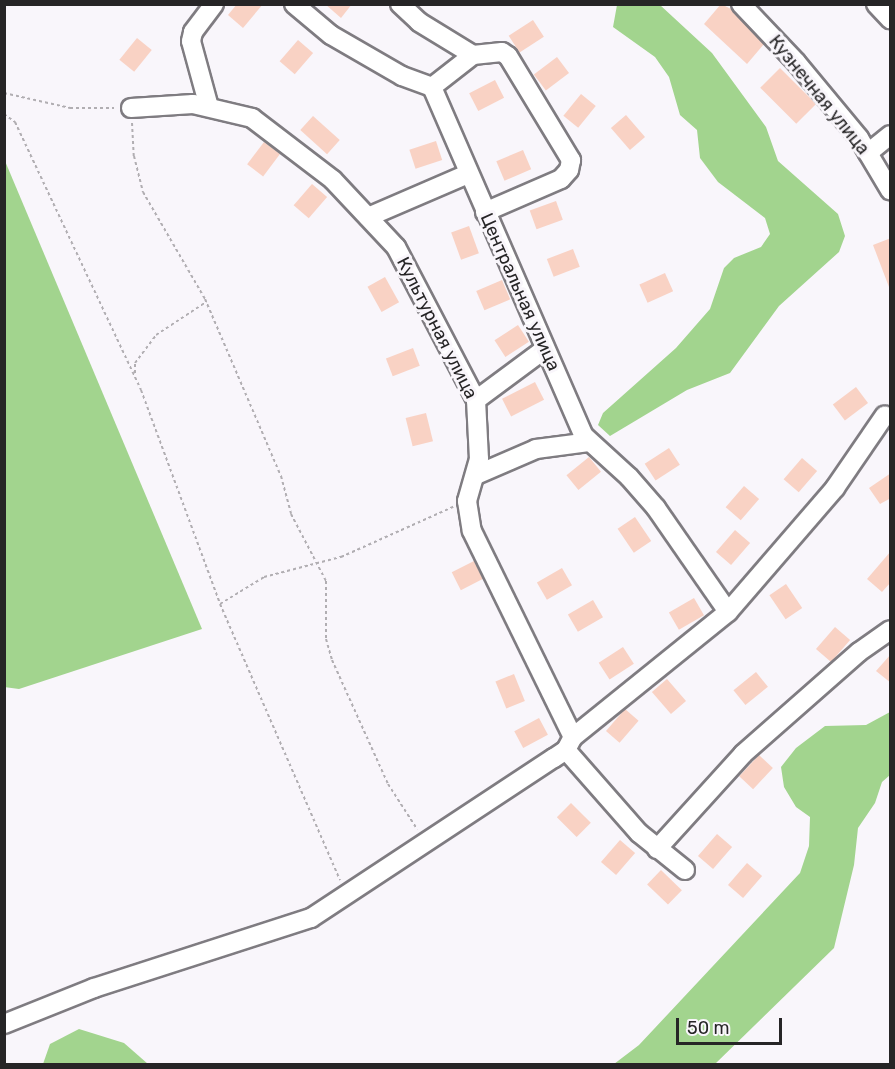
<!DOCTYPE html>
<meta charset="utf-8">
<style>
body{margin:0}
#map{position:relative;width:895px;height:1069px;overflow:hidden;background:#f9f6fb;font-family:Rubik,sans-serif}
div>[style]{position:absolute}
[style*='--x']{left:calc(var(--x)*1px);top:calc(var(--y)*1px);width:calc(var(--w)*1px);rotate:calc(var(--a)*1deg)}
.green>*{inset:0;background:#a2d48e}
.building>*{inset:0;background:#f9d2c4;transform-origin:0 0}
.path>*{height:2px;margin-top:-1px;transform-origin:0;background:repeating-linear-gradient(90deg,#b1aeb2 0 3px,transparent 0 6px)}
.roads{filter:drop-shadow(2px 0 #7f7c81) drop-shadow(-2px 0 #7f7c81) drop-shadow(0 2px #7f7c81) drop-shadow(0 -2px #7f7c81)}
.minor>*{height:18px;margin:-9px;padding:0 9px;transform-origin:9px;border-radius:9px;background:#fff}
span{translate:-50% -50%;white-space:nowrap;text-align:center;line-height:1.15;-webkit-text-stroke:6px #f9f6fb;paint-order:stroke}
.street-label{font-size:18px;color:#262526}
.frame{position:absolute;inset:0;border:6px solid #262526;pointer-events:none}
.scale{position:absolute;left:676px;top:1018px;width:106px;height:27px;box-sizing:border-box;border:3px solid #262526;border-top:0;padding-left:8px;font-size:18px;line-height:21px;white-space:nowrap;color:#262526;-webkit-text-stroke:4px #f9f6fb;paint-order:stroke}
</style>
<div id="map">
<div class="green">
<div style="clip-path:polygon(617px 5px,660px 5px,712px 53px,766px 127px,778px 161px,838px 214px,845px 236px,839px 252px,779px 306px,730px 373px,687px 390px,610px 436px,598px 425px,603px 413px,676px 348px,710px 309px,724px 268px,734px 258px,761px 247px,770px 234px,765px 218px,718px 182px,700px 158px,697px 130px,680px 115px,669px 77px,655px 57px,613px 27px)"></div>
<div style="clip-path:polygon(5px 161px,202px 629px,19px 689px,4px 687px)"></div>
<div style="clip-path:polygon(890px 712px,890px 775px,882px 782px,875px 803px,858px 828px,854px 865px,834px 948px,715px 1064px,614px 1064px,639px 1045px,800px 873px,809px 846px,810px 817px,796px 807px,784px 787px,781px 767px,796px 748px,825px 726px,866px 725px)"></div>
<div style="clip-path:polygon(79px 1029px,124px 1043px,148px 1064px,43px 1064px,50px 1044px)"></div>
</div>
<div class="building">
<div style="clip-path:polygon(237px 4px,263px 4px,243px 28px,228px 15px)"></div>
<div style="clip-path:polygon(325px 4px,352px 4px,341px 18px)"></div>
<div style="clip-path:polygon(721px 4px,731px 9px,764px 44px,747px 64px,704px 24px)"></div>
<div style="left:533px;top:20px;width:20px;height:29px;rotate:57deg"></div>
<div style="left:137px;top:38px;width:19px;height:28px;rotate:39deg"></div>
<div style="left:298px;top:40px;width:20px;height:28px;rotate:41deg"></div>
<div style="left:557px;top:57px;width:20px;height:29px;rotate:53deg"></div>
<div style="left:780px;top:68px;width:51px;height:28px;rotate:45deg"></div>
<div style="left:495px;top:80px;width:20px;height:29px;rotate:63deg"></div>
<div style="left:581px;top:94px;width:19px;height:28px;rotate:39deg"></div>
<div style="left:626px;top:115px;width:29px;height:20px;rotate:49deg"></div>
<div style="left:313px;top:116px;width:36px;height:19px;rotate:42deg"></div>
<div style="left:436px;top:141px;width:20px;height:28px;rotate:72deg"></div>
<div style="left:264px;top:142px;width:20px;height:28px;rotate:37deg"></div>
<div style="left:523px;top:150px;width:21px;height:29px;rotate:67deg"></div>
<div style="left:312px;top:184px;width:20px;height:28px;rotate:41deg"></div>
<div style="left:556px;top:201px;width:20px;height:28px;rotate:70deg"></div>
<div style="left:469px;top:226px;width:29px;height:19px;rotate:70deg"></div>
<div style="clip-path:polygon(891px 238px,891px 287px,889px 287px,873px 245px)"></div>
<div style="left:573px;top:249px;width:19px;height:28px;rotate:69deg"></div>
<div style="left:665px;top:273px;width:20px;height:28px;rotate:66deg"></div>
<div style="left:385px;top:277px;width:29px;height:20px;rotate:61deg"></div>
<div style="left:502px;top:280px;width:21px;height:28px;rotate:67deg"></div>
<div style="left:518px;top:325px;width:20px;height:28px;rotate:57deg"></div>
<div style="left:413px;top:348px;width:19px;height:29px;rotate:69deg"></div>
<div style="left:535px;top:382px;width:20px;height:37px;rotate:63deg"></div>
<div style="left:856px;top:387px;width:20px;height:29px;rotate:53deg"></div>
<div style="left:426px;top:413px;width:29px;height:21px;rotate:76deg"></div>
<div style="left:669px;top:448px;width:20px;height:29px;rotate:57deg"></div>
<div style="left:589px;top:457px;width:19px;height:29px;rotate:51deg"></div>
<div style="left:802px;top:458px;width:20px;height:28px;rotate:41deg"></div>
<div style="clip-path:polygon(891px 473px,891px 498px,880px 504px,869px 488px)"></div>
<div style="left:744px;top:486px;width:20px;height:28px;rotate:41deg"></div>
<div style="left:635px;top:517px;width:29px;height:21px;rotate:56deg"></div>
<div style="left:735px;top:530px;width:20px;height:29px;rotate:41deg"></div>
<div style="clip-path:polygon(891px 551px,891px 582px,882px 592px,867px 579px)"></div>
<div style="left:474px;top:561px;width:20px;height:25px;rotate:63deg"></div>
<div style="left:562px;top:568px;width:20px;height:29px;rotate:60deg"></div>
<div style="left:786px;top:584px;width:29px;height:20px;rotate:56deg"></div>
<div style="left:694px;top:598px;width:20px;height:29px;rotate:60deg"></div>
<div style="left:593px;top:600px;width:20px;height:29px;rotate:60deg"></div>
<div style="left:835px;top:627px;width:20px;height:29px;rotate:41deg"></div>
<div style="left:623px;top:647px;width:20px;height:29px;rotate:57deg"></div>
<div style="clip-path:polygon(891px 654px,891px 683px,876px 671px)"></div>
<div style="left:756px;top:672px;width:19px;height:29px;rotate:51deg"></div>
<div style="left:514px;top:674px;width:29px;height:20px;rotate:68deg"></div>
<div style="left:667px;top:679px;width:29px;height:20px;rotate:49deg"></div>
<div style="left:625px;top:709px;width:18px;height:29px;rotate:41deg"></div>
<div style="left:539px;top:718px;width:19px;height:28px;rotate:62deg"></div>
<div style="left:759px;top:755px;width:19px;height:29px;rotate:43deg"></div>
<div style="left:571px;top:803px;width:28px;height:20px;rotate:45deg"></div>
<div style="left:717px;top:834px;width:20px;height:29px;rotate:41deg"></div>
<div style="left:620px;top:840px;width:20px;height:29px;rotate:41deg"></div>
<div style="left:747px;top:863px;width:20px;height:29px;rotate:41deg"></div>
<div style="left:661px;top:870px;width:29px;height:20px;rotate:44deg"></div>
</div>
<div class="path">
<div style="--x:4;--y:93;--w:68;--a:12.8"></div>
<div style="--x:70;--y:108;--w:44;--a:0"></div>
<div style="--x:4;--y:114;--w:14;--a:36"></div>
<div style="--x:15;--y:122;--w:296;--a:64.8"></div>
<div style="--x:141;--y:390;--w:228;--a:69.7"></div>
<div style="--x:220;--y:604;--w:301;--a:66.5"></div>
<div style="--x:132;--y:123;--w:33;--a:87"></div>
<div style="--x:134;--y:156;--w:37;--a:76"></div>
<div style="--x:143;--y:192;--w:124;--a:59.9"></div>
<div style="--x:205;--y:299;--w:193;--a:66.8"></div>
<div style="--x:281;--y:476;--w:39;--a:75"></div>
<div style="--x:291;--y:514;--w:76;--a:62.4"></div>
<div style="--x:326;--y:581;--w:58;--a:90"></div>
<div style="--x:326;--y:639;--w:22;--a:74"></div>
<div style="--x:332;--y:660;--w:136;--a:65.7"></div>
<div style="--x:388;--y:784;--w:54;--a:57.2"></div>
<div style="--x:135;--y:373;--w:10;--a:-90"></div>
<div style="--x:135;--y:363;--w:35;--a:-53"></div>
<div style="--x:156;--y:335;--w:60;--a:-33.4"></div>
<div style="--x:220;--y:604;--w:52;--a:-31.5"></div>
<div style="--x:264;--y:577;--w:80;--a:-14.6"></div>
<div style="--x:341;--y:557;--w:123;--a:-24.1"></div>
</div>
<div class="roads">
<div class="minor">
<div style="--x:294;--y:4;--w:48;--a:40"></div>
<div style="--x:331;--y:35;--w:82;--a:30"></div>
<div style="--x:402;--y:76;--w:32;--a:20"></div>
<div style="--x:432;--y:87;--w:381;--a:66.5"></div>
<div style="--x:584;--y:436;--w:61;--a:42.3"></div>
<div style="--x:629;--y:477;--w:41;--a:48.9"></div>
<div style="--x:656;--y:508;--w:126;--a:55.3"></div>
<div style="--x:400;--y:4;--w:26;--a:43"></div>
<div style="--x:419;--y:22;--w:63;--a:31.4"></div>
<div style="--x:473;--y:55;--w:29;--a:-6"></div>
<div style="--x:502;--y:52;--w:7;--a:34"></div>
<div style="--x:508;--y:56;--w:122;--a:58.8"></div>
<div style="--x:571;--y:160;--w:10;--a:101"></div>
<div style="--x:569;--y:170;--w:12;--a:132"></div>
<div style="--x:561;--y:179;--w:83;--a:156.5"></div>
<div style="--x:741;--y:4;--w:80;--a:46.5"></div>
<div style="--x:796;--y:62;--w:99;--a:50.3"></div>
<div style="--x:859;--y:138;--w:61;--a:59.2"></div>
<div style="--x:876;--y:4;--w:21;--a:47"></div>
<div style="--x:432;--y:87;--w:52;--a:-38"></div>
<div style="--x:209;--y:107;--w:68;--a:-105.3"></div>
<div style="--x:191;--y:41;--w:9;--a:-77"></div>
<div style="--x:193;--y:32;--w:35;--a:-53"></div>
<div style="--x:131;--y:108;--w:62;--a:-3.7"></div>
<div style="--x:193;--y:104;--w:61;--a:13.3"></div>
<div style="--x:252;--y:118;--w:102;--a:37.4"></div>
<div style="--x:333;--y:180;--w:92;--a:46.8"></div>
<div style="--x:396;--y:247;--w:173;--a:62.4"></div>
<div style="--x:476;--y:400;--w:59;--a:87.1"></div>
<div style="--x:479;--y:459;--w:44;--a:105.9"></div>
<div style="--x:467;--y:501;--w:30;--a:81"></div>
<div style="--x:472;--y:531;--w:229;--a:63.9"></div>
<div style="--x:868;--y:153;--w:28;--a:-39"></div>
<div style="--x:368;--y:217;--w:109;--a:-23.3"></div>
<div style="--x:476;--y:400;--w:86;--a:-36.5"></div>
<div style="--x:476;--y:475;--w:65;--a:-23.4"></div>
<div style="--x:536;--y:449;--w:53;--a:-7.5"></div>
<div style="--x:566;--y:750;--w:111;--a:48.7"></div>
<div style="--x:639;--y:833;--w:59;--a:38.8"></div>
<div style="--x:657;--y:849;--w:128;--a:-47.8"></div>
<div style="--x:743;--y:754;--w:154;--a:-41.3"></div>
<div style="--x:859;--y:652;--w:38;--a:-35"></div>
<div style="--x:4;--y:1024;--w:97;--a:-21.8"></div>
<div style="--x:94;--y:988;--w:228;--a:-17.9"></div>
<div style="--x:311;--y:918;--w:291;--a:-33.4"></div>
<div style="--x:554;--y:758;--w:14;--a:-34"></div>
<div style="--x:566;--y:750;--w:15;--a:-62"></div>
<div style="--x:573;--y:737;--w:199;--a:-38.9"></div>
<div style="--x:728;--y:612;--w:164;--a:-49.2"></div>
<div style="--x:835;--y:488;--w:88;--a:-55.6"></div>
</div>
</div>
<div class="street-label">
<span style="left:819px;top:95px;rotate:51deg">Кузнечная улица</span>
<span style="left:520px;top:292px;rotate:66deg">Центральная улица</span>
<span style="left:437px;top:328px;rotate:63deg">Культурная улица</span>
</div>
<div class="frame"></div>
<div class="scale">50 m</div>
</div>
